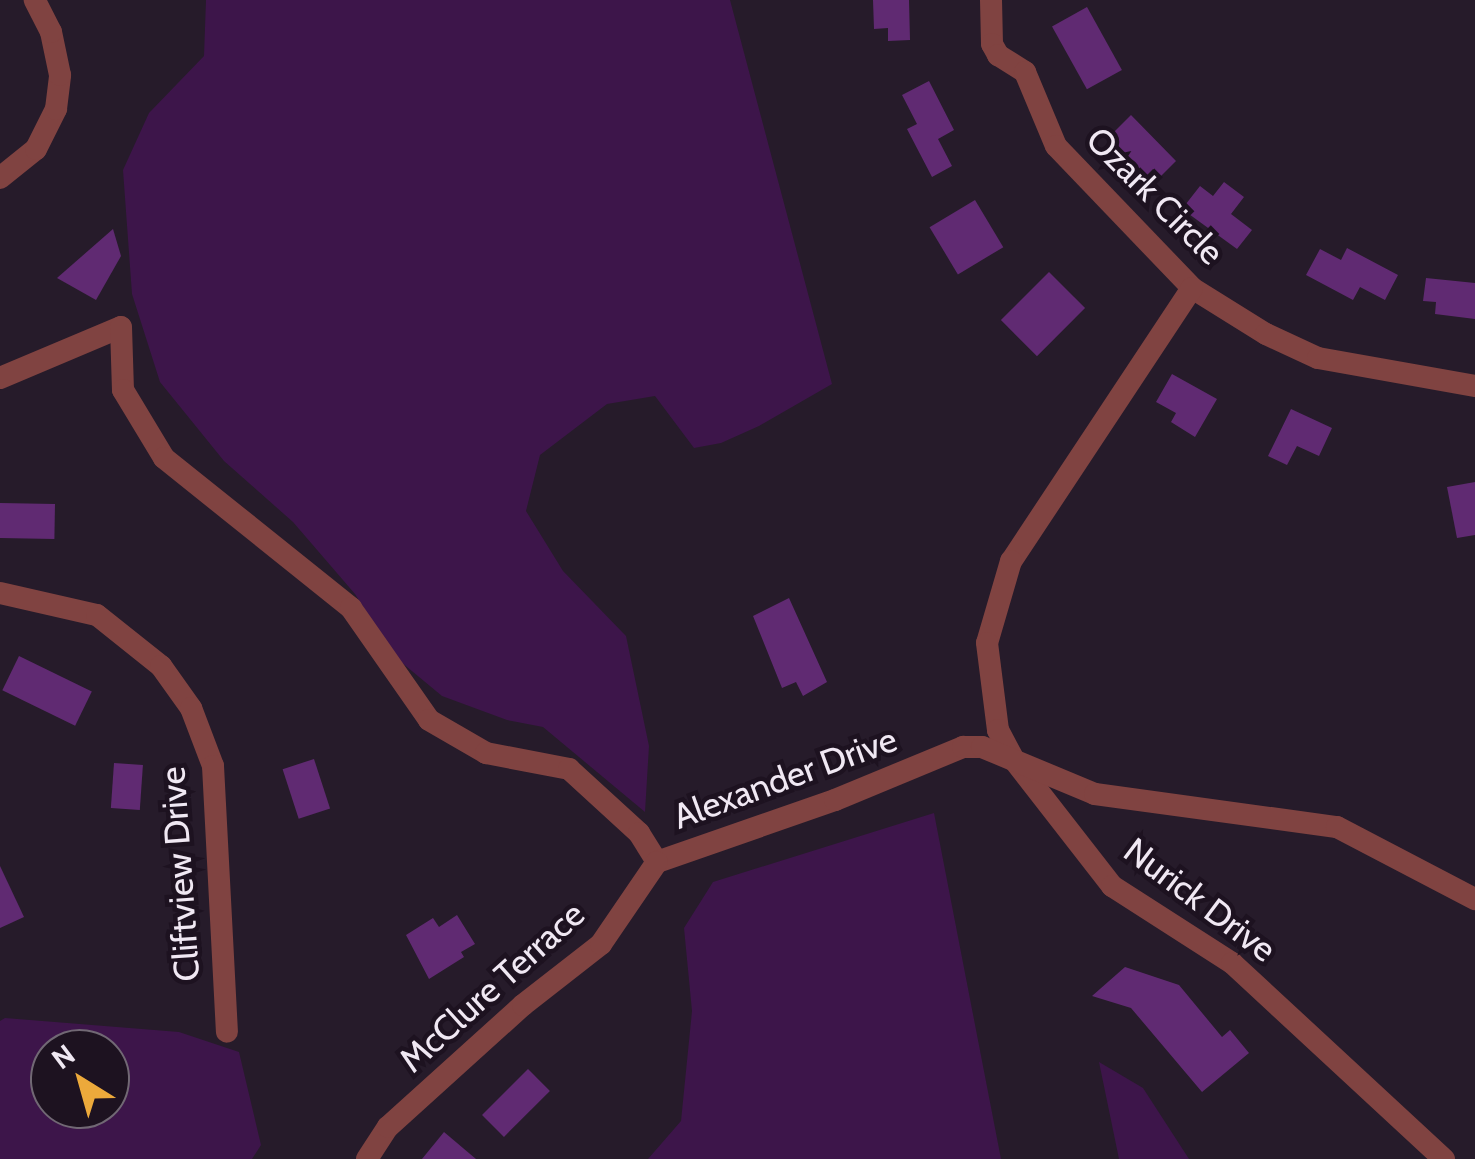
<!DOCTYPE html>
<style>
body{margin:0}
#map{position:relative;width:1475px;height:1159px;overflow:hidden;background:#261b2a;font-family:Cabin,sans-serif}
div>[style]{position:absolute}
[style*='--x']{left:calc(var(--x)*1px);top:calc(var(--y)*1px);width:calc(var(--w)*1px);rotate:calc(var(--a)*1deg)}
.green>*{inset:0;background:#3d154a}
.building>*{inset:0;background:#602a72;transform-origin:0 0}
.minor>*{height:22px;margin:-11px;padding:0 11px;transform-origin:11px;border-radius:11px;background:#804341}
span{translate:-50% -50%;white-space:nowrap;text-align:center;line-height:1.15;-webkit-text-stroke:9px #1d1220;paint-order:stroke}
.street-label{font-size:35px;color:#f0e8f3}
.north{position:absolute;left:30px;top:1029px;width:100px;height:100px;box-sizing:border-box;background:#1d1220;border:2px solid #716874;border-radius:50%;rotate:323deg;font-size:28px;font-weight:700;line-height:40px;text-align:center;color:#f0e8f3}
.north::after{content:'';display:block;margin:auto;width:35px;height:45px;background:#eca93b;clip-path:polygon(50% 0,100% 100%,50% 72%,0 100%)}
</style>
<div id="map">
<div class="green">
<div style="clip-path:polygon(206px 0,730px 0,832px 384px,759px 426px,721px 443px,694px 448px,655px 396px,607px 404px,540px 455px,526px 511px,563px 571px,626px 636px,649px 746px,645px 812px,543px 727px,507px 720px,442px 696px,395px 657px,355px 594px,293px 522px,224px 461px,160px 382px,132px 294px,123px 170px,149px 113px,204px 56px)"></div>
<div style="clip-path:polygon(934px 813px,1001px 1159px,648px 1159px,681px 1121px,692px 1011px,684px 928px,713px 882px)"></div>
<div style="clip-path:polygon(evenodd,5px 1018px,179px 1032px,239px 1052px,261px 1145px,252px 1159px,0 1159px,0 1021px,5px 1018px,50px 1049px,110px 1049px,110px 1109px,50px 1109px,50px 1049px)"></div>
<div style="clip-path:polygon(1099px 1062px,1143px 1088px,1189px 1159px,1119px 1159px)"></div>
</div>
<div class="building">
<div style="clip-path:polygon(873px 0,909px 0,910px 40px,888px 41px,888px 28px,874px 29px)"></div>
<div style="left:1087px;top:7px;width:72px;height:40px;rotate:61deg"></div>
<div style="clip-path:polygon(929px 81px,954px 130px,938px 139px,952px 166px,932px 177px,907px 129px,917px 124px,902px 95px)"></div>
<div style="clip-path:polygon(1131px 115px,1176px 161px,1160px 177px,1153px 169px,1146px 176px,1109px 137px)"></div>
<div style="clip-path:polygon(1224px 182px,1244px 197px,1231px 214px,1252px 230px,1237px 249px,1182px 209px,1200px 186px,1213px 196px)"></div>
<div style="left:975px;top:200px;width:55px;height:53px;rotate:59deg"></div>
<div style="clip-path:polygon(113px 229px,121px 256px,96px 300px,57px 278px)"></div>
<div style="clip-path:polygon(1347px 248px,1398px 275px,1385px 300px,1360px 287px,1353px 300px,1306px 275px,1320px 249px,1341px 260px)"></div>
<div style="left:1049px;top:272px;width:51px;height:68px;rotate:45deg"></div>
<div style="clip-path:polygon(1426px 278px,1475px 283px,1475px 319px,1435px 314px,1436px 302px,1423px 301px)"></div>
<div style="clip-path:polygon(1172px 374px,1217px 399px,1195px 437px,1171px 422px,1176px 413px,1156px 402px)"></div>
<div style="clip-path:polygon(1291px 409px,1332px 428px,1319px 456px,1297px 446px,1287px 465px,1268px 456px)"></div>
<div style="clip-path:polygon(1475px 482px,1475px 535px,1457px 538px,1447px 487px)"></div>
<div style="left:0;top:503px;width:55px;height:35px;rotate:1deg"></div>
<div style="clip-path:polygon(789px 598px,827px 682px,803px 696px,796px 682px,782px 688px,753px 616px)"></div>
<div style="left:19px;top:656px;width:81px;height:38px;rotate:26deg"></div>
<div style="left:314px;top:759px;width:52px;height:33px;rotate:72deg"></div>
<div style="left:114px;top:763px;width:29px;height:45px;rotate:4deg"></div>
<div style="clip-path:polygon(0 866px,24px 917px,0 928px)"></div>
<div style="clip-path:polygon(457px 915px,475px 944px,461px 952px,464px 957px,429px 979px,406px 935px,433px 918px,439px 927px)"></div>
<div style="clip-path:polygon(1125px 967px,1179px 985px,1222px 1037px,1230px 1030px,1249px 1053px,1202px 1092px,1131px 1008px,1092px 996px)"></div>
<div style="left:528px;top:1069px;width:31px;height:65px;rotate:45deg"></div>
<div style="clip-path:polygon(444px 1132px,476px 1159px,422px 1159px)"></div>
</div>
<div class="minor">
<div style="--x:991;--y:0;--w:44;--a:88.7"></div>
<div style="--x:992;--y:44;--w:13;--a:61"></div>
<div style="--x:998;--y:55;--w:32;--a:32"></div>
<div style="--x:1025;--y:72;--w:80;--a:67.3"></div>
<div style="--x:1056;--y:146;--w:197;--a:46.2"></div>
<div style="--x:1192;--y:288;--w:87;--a:31.9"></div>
<div style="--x:1266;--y:334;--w:57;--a:24.8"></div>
<div style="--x:1318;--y:358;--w:159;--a:10.1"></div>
<div style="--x:0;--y:178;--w:46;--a:-38.9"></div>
<div style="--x:36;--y:149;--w:45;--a:-63.4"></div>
<div style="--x:56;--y:109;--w:34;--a:-83"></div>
<div style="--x:60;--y:75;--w:44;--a:-101.8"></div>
<div style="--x:51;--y:32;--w:36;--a:-117"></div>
<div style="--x:1192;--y:288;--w:328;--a:123.5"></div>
<div style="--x:1011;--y:561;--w:85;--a:106.3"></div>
<div style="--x:987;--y:643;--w:88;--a:82.8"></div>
<div style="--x:998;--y:730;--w:34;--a:62"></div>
<div style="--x:1014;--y:760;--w:160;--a:52.1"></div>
<div style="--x:1112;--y:886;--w:143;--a:32.7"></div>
<div style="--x:1232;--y:963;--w:289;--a:42.8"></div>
<div style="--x:0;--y:378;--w:131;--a:-22.9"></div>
<div style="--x:121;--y:327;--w:63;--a:88.2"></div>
<div style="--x:123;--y:390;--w:79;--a:58.9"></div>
<div style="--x:164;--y:458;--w:240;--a:38.7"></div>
<div style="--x:351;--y:608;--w:136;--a:55.1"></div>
<div style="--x:429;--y:720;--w:66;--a:30.1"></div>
<div style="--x:486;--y:753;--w:85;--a:10.9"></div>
<div style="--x:569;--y:769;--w:95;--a:42.4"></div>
<div style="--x:639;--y:833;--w:34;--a:58"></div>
<div style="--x:0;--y:593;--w:99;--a:12.8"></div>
<div style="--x:97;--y:615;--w:82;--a:38.6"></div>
<div style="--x:161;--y:666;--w:52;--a:54.5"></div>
<div style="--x:191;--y:708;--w:62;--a:69.2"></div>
<div style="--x:213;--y:766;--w:266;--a:87"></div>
<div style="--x:657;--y:862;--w:188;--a:-19.2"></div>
<div style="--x:835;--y:800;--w:139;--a:-22.5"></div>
<div style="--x:963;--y:747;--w:19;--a:0"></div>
<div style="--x:982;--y:747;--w:122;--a:22.6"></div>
<div style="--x:1095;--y:794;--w:244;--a:7.8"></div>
<div style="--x:1337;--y:827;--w:156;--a:27.6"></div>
<div style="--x:367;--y:1159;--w:38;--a:-57"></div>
<div style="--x:388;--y:1127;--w:182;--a:-42.1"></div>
<div style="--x:523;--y:1005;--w:99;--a:-38"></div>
<div style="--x:601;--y:944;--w:99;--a:-55.7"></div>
</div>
<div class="street-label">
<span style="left:1155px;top:196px;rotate:45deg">Ozark Circle</span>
<span style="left:785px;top:778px;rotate:-20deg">Alexander Drive</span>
<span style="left:180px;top:874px;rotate:-94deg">Cliftview Drive</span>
<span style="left:1200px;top:900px;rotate:37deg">Nurick Drive</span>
<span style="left:492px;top:987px;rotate:-42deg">McClure Terrace</span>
</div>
<div class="north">N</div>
</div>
